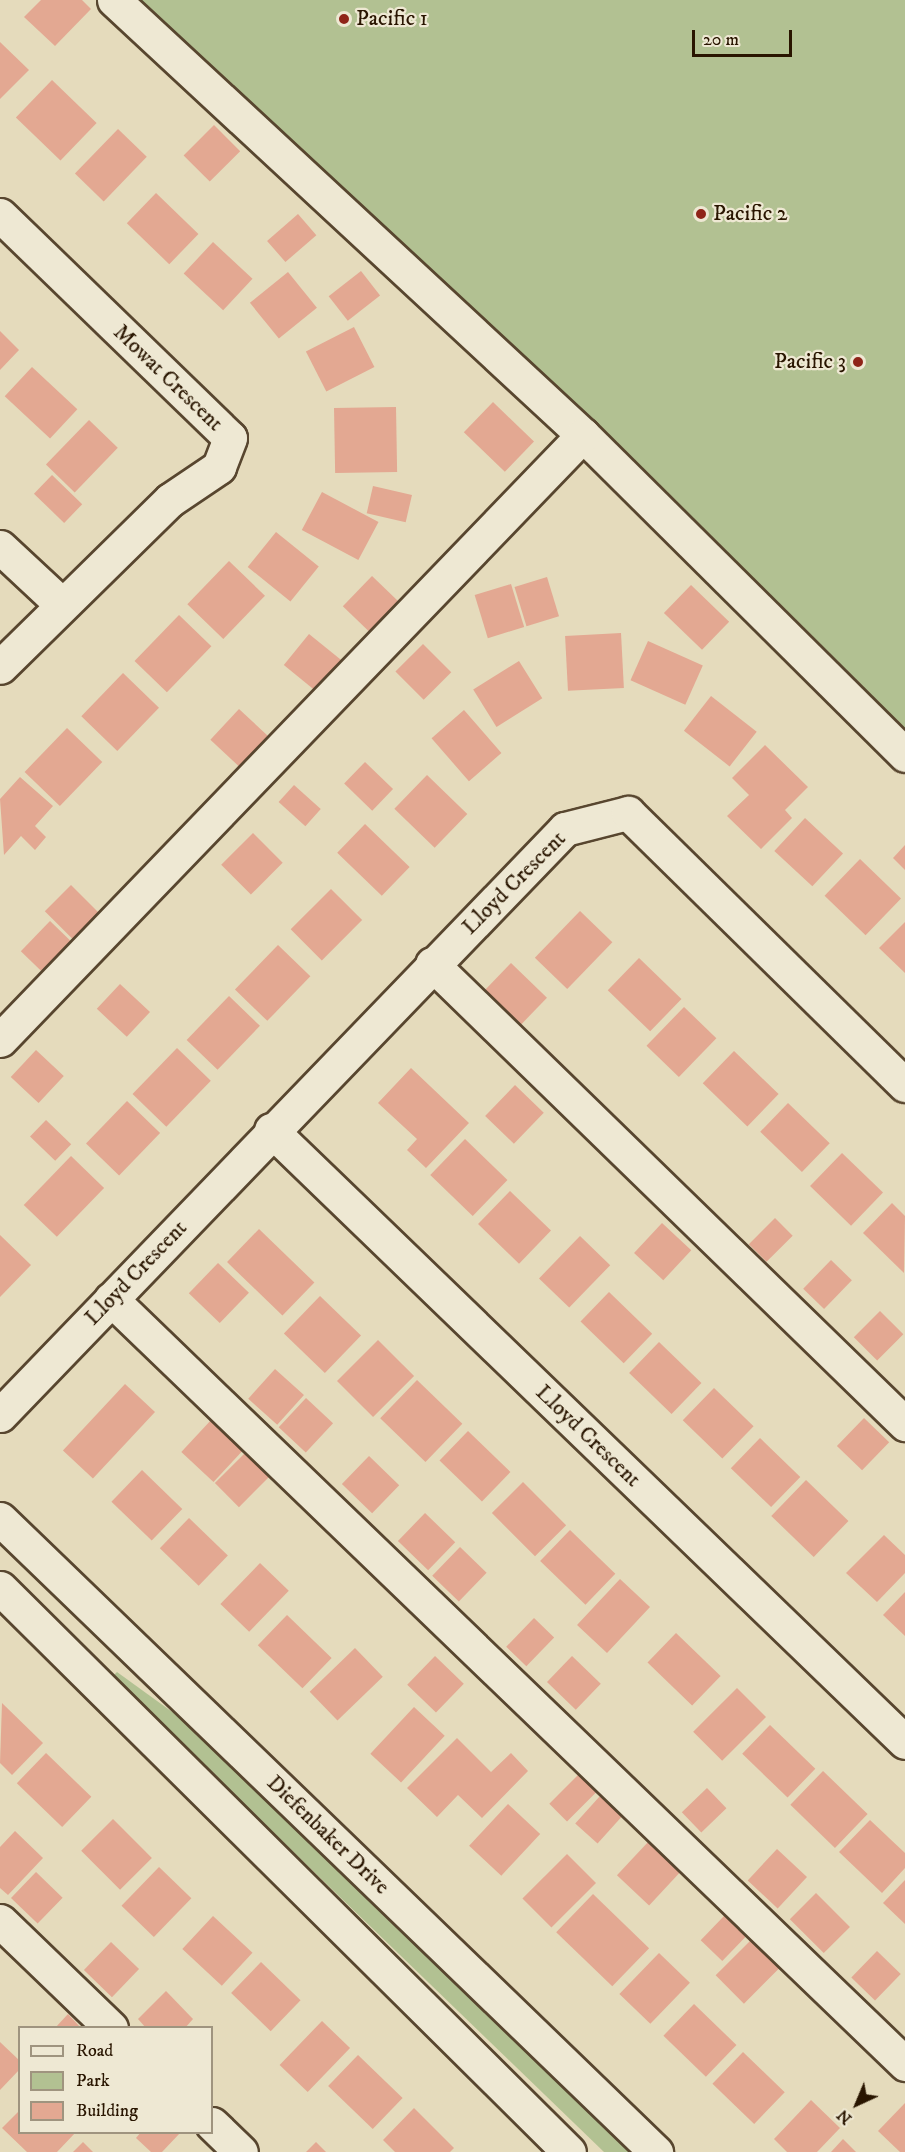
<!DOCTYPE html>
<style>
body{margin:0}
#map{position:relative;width:905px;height:2152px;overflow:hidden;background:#e5dbbc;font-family:"IM FELL DW Pica",serif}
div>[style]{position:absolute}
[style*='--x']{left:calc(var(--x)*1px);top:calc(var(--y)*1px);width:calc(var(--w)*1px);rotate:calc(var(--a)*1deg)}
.green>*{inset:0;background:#b2c192}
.building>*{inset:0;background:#e3a892;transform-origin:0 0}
.roads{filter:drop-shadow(2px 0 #58462f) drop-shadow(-2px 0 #58462f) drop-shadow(0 2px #58462f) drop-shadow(0 -2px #58462f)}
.minor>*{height:33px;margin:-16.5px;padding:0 16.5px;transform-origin:16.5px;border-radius:16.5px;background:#eee8d3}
.dots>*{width:16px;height:16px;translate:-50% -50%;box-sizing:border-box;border:3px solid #eee8d3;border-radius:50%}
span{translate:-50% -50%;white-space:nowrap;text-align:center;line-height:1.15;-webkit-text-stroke:4.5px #eee8d3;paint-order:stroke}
.poi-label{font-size:22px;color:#291500}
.left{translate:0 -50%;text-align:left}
.right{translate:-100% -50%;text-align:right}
.street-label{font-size:22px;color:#291500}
.legend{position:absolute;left:18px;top:2026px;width:195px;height:108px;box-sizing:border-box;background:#eee8d3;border:2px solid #9f947f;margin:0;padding:8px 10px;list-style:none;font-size:18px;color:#291500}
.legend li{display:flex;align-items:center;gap:12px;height:30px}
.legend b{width:30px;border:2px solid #9f947f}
.north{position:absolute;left:827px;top:2074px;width:60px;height:60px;-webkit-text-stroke:4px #eee8d3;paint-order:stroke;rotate:224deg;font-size:16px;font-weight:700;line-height:24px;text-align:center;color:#291500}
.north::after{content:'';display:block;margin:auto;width:21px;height:27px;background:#291500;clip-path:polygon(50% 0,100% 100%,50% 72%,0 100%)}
.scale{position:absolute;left:692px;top:30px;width:100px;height:27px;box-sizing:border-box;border:3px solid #291500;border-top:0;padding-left:8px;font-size:18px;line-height:21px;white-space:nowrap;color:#291500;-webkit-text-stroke:4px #eee8d3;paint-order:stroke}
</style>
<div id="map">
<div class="green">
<div style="clip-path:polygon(119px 0,905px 0,905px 761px)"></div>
<div style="clip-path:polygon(117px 1672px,193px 1727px,634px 2152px,604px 2152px,112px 1677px)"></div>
</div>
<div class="building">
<div style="clip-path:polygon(41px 0,82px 0,91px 9px,55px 46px,24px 17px)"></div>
<div style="clip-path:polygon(0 42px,29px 70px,0 99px)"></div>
<div style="left:52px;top:80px;width:62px;height:52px;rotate:44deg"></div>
<div style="left:214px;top:125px;width:37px;height:43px;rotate:45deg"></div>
<div style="left:118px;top:129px;width:40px;height:62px;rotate:44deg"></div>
<div style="left:156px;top:193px;width:59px;height:42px;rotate:44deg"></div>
<div style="left:298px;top:214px;width:28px;height:41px;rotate:49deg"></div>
<div style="left:213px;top:242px;width:54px;height:43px;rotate:43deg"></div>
<div style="left:361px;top:271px;width:31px;height:41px;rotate:52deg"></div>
<div style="left:288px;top:272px;width:46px;height:49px;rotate:51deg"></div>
<div style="left:354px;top:327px;width:45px;height:54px;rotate:63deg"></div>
<div style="clip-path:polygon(0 331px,19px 350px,0 370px)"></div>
<div style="left:32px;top:367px;width:62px;height:40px;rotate:43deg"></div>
<div style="left:493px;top:402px;width:57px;height:42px;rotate:44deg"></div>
<div style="left:396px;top:407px;width:65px;height:62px;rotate:89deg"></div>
<div style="left:89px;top:420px;width:40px;height:62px;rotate:44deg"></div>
<div style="left:52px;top:475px;width:42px;height:26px;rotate:44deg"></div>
<div style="left:373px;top:486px;width:40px;height:28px;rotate:13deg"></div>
<div style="left:322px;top:492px;width:64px;height:43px;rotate:28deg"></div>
<div style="left:276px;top:532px;width:55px;height:45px;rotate:39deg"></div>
<div style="left:229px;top:561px;width:50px;height:60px;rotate:44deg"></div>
<div style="left:372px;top:576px;width:39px;height:42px;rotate:44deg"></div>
<div style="left:547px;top:577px;width:41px;height:34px;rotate:73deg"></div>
<div style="left:511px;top:584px;width:45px;height:38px;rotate:73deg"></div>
<div style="left:691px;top:585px;width:53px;height:39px;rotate:44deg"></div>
<div style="left:179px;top:615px;width:45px;height:64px;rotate:44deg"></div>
<div style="left:621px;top:633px;width:55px;height:56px;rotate:87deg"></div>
<div style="left:309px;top:634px;width:43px;height:40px;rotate:39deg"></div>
<div style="left:648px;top:641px;width:60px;height:43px;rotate:24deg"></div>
<div style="left:423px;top:644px;width:40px;height:39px;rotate:45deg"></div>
<div style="left:519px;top:661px;width:44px;height:54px;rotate:58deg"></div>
<div style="left:123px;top:673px;width:50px;height:60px;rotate:44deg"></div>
<div style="left:711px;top:696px;width:58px;height:44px;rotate:38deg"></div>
<div style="left:239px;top:709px;width:44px;height:42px;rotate:43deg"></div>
<div style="left:464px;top:710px;width:57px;height:43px;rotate:49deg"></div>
<div style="left:67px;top:728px;width:49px;height:61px;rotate:44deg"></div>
<div style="clip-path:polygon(765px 745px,808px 787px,785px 810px,792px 818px,761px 849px,727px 816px,749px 795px,732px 778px)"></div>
<div style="left:365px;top:762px;width:39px;height:30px;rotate:44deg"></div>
<div style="left:427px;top:775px;width:56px;height:47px;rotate:44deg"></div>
<div style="clip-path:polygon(20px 777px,53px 806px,35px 826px,46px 837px,35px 850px,21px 836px,4px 855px,0 799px)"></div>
<div style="left:294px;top:785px;width:36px;height:23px;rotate:42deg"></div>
<div style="left:805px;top:818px;width:52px;height:45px;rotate:43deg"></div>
<div style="left:365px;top:824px;width:62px;height:40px;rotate:44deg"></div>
<div style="left:253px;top:833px;width:42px;height:45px;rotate:45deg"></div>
<div style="clip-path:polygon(905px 845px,905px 870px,893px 858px)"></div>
<div style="left:860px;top:859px;width:57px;height:51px;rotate:44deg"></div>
<div style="left:71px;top:885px;width:40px;height:37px;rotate:45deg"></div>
<div style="left:331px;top:889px;width:44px;height:57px;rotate:45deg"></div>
<div style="left:580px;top:911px;width:45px;height:65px;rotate:44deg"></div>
<div style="left:50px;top:921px;width:32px;height:42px;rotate:44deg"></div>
<div style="clip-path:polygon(905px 922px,905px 973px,879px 948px)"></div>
<div style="left:278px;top:945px;width:45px;height:62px;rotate:44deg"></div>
<div style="left:639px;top:958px;width:59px;height:45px;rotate:44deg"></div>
<div style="left:511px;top:963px;width:50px;height:43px;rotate:44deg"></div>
<div style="left:120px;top:984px;width:41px;height:34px;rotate:43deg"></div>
<div style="left:229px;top:996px;width:43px;height:61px;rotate:44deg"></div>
<div style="left:684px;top:1007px;width:45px;height:54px;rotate:44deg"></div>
<div style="left:177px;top:1048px;width:47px;height:64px;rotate:44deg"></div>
<div style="left:36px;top:1050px;width:38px;height:37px;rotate:43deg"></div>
<div style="left:734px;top:1051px;width:62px;height:45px;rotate:44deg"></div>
<div style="clip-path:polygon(411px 1068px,469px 1123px,426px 1168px,407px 1150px,417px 1139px,378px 1103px)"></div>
<div style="left:515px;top:1085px;width:40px;height:43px;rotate:44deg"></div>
<div style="left:127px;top:1101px;width:46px;height:59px;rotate:44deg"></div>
<div style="left:788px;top:1103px;width:58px;height:40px;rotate:44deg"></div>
<div style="left:46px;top:1120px;width:35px;height:23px;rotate:44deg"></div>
<div style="left:465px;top:1139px;width:59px;height:50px;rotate:44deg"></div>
<div style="left:842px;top:1153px;width:57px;height:46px;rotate:44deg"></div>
<div style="left:71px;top:1156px;width:46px;height:68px;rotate:44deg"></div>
<div style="left:510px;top:1191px;width:57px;height:46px;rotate:44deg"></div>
<div style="clip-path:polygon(892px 1203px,905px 1216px,904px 1273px,863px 1233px)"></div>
<div style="left:775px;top:1218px;width:25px;height:37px;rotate:45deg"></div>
<div style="left:662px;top:1223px;width:40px;height:41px;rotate:43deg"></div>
<div style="left:259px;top:1229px;width:77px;height:46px;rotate:44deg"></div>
<div style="clip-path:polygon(0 1235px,31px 1265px,0 1297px)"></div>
<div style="left:580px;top:1236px;width:42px;height:59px;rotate:44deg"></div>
<div style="left:831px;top:1260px;width:29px;height:40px;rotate:44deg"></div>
<div style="left:218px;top:1263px;width:43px;height:42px;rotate:44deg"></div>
<div style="left:609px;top:1292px;width:60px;height:41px;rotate:44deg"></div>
<div style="left:320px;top:1296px;width:57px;height:52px;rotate:44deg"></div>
<div style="left:880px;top:1311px;width:33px;height:37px;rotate:45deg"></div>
<div style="left:378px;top:1340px;width:51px;height:58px;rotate:45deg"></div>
<div style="left:659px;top:1342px;width:59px;height:43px;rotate:44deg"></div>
<div style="left:275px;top:1369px;width:39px;height:40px;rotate:42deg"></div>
<div style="left:417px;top:1380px;width:63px;height:53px;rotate:44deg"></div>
<div style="left:125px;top:1384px;width:41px;height:91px;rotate:43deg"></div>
<div style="left:714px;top:1388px;width:55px;height:45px;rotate:44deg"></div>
<div style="left:306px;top:1398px;width:37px;height:40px;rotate:43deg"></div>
<div style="left:864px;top:1418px;width:35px;height:39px;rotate:44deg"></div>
<div style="left:212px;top:1419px;width:44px;height:45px;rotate:43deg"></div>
<div style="left:468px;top:1431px;width:59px;height:41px;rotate:44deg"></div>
<div style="left:760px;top:1438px;width:56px;height:42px;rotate:44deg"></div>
<div style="left:246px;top:1452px;width:34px;height:44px;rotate:45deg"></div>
<div style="left:369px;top:1456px;width:42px;height:39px;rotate:44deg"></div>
<div style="left:142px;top:1470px;width:56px;height:44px;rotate:44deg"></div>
<div style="left:806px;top:1480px;width:59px;height:50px;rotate:44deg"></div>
<div style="left:523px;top:1482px;width:61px;height:44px;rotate:45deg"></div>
<div style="left:425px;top:1513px;width:42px;height:39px;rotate:44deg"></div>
<div style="left:189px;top:1518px;width:54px;height:42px;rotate:44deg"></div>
<div style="left:570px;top:1530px;width:63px;height:43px;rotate:44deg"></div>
<div style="clip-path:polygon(884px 1535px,905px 1555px,905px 1573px,877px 1602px,846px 1573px)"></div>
<div style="left:460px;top:1547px;width:37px;height:40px;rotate:44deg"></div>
<div style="left:260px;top:1563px;width:40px;height:57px;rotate:44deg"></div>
<div style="left:620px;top:1579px;width:41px;height:63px;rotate:43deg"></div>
<div style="clip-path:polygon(905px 1592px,905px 1636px,883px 1615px)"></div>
<div style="left:287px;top:1615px;width:62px;height:42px;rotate:44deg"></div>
<div style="left:534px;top:1618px;width:28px;height:40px;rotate:44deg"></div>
<div style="left:676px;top:1633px;width:62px;height:41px;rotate:44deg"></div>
<div style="left:355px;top:1648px;width:40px;height:63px;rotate:46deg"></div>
<div style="left:435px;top:1656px;width:40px;height:40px;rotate:44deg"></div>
<div style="left:572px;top:1656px;width:40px;height:36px;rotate:44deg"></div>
<div style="left:737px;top:1688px;width:41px;height:62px;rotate:45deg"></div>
<div style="clip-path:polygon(2px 1703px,43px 1743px,12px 1775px,0 1763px)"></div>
<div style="left:414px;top:1707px;width:42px;height:64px;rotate:43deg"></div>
<div style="left:770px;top:1725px;width:63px;height:40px;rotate:44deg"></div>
<div style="clip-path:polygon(457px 1738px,491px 1772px,511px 1753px,528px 1771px,482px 1818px,458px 1795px,437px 1817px,407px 1788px)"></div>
<div style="left:46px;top:1753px;width:63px;height:42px;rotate:44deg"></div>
<div style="left:823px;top:1771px;width:62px;height:47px;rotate:44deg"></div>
<div style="left:579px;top:1774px;width:25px;height:42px;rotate:45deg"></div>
<div style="left:707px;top:1788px;width:28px;height:35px;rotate:46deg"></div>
<div style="left:600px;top:1796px;width:30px;height:37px;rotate:42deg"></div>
<div style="left:508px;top:1804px;width:44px;height:57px;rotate:43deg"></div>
<div style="left:113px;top:1819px;width:55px;height:45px;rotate:45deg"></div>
<div style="clip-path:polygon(870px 1820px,905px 1853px,905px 1868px,882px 1893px,839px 1852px)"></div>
<div style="clip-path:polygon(15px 1831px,43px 1858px,8px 1895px,0 1888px,0 1847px)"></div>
<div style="left:649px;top:1841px;width:44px;height:47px;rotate:43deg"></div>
<div style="left:777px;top:1849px;width:41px;height:43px;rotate:43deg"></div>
<div style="left:567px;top:1854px;width:41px;height:63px;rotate:45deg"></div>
<div style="left:159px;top:1867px;width:45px;height:54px;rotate:44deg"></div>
<div style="left:36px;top:1872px;width:37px;height:36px;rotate:44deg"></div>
<div style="clip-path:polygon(905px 1880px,905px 1924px,883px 1903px)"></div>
<div style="left:816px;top:1893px;width:48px;height:37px;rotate:45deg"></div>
<div style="left:593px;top:1894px;width:78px;height:53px;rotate:44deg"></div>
<div style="left:725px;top:1915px;width:30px;height:35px;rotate:44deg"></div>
<div style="left:213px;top:1916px;width:54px;height:45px;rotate:43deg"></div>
<div style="left:751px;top:1940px;width:40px;height:50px;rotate:45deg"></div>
<div style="left:111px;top:1942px;width:39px;height:39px;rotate:44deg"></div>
<div style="left:877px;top:1951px;width:33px;height:37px;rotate:44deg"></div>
<div style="left:659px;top:1953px;width:43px;height:57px;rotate:44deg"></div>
<div style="left:261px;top:1962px;width:55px;height:43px;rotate:44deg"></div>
<div style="clip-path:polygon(166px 1991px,193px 2019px,185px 2028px,146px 2028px,138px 2019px)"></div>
<div style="left:694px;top:2004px;width:59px;height:44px;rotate:44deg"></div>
<div style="clip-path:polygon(68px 2014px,81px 2028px,55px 2028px)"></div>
<div style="left:322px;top:2021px;width:39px;height:61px;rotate:44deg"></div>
<div style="clip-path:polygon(0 2042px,20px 2061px,20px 2069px,0 2090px)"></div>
<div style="left:743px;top:2052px;width:58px;height:44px;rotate:44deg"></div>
<div style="left:358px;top:2055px;width:62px;height:43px;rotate:44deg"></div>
<div style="clip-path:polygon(811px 2100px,840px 2128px,817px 2152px,787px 2152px,774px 2139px)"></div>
<div style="clip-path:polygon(905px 2103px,905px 2152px,900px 2152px,878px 2131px)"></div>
<div style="clip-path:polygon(414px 2108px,454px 2148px,450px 2152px,395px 2152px,383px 2140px)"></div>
<div style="clip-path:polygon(20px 2110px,20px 2132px,76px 2132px,57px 2152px,27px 2152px,2px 2128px)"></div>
<div style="clip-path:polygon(141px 2132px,181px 2132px,162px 2152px,151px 2152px,136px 2138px)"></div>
<div style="clip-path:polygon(843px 2139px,856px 2152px,831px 2152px)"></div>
<div style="clip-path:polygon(83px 2142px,93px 2152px,73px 2152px)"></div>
<div style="clip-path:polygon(316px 2142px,326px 2152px,306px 2152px)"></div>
</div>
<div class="roads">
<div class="minor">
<div style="--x:114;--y:0;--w:640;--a:42.85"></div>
<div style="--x:583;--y:435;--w:454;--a:44.8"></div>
<div style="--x:0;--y:215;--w:320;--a:44.1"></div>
<div style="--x:230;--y:438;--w:31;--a:111"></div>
<div style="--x:219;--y:467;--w:59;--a:146"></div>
<div style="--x:170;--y:500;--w:238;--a:135.5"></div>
<div style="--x:0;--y:547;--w:82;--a:43"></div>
<div style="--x:432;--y:964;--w:660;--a:44.2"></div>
<div style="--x:0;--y:1040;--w:840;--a:-46.06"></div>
<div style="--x:271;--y:1130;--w:881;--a:43.99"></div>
<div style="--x:111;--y:1299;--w:1103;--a:43.93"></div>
<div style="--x:0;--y:1415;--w:814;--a:-46.05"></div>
<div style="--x:565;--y:829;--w:65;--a:-14.3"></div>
<div style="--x:628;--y:813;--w:388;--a:44.5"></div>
<div style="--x:0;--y:1519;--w:912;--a:43.98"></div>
<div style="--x:0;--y:1588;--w:801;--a:44.75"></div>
<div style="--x:0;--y:1921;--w:154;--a:43.9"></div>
<div style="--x:212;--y:2124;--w:40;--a:44"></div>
</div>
</div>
<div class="dots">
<div style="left:344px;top:19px;background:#8f2418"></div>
<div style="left:701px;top:214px;background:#8f2418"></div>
<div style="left:858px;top:362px;background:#8f2418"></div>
</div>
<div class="poi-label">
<span class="left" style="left:356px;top:19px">Pacific 1</span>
<span class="left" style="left:713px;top:214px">Pacific 2</span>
<span class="right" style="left:846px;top:362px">Pacific 3</span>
</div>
<div class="street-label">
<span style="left:168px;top:378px;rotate:44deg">Mowat Crescent</span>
<span style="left:514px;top:883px;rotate:-45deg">Lloyd Crescent</span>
<span style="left:136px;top:1273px;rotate:-46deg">Lloyd Crescent</span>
<span style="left:588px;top:1436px;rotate:44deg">Lloyd Crescent</span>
<span style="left:328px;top:1835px;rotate:44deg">Diefenbaker Drive</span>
</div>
<ul class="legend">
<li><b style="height:8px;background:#eee8d3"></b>Road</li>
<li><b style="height:16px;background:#b2c192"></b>Park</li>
<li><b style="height:16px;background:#e3a892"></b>Building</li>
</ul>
<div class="north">N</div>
<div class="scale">20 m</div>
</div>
